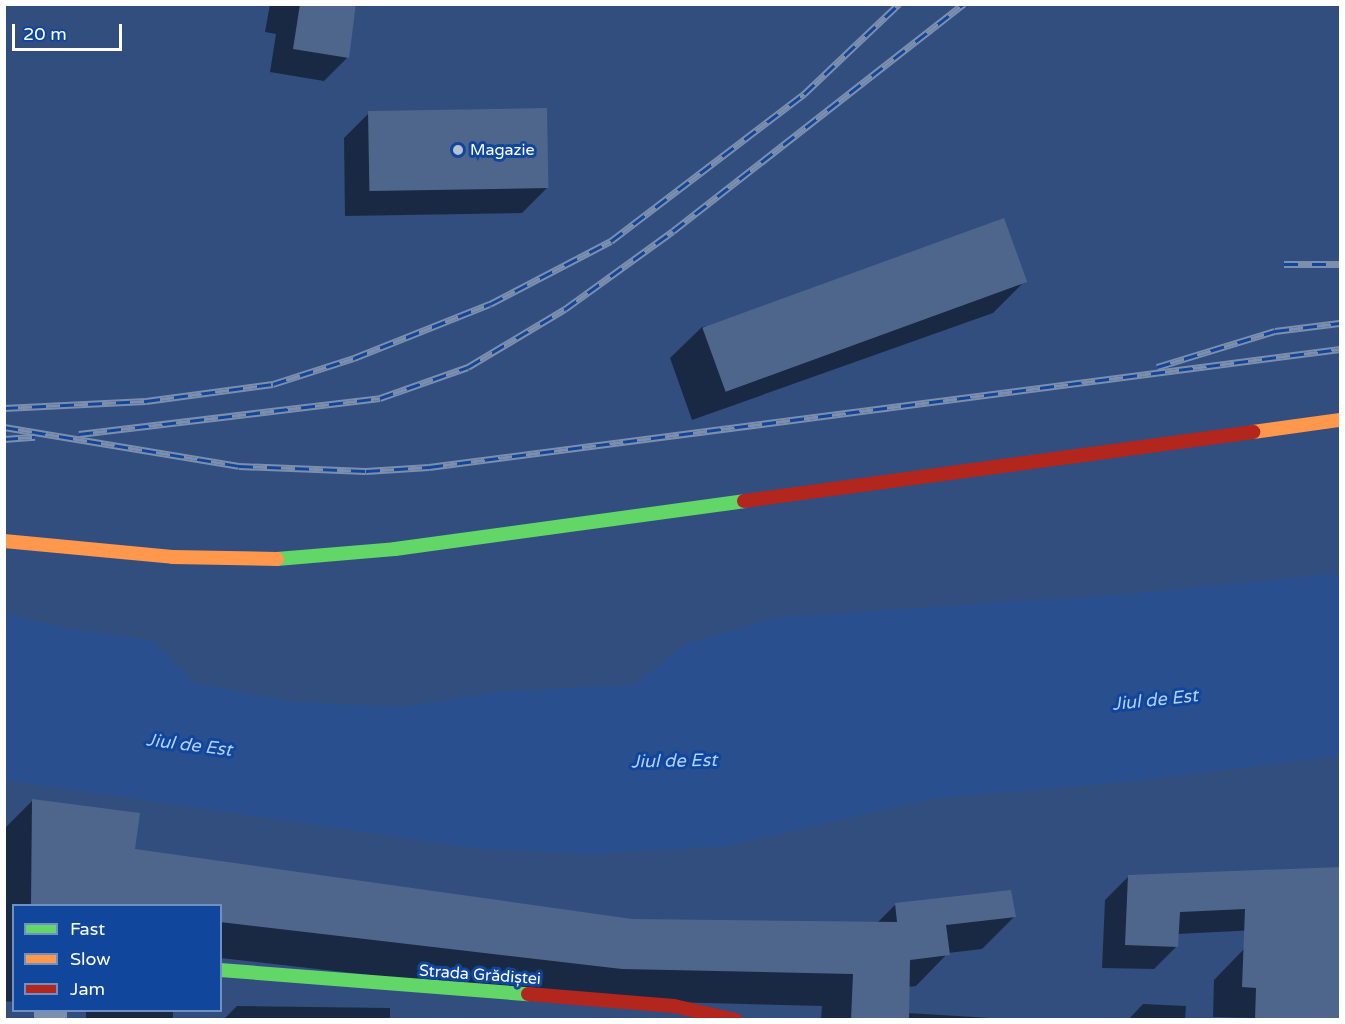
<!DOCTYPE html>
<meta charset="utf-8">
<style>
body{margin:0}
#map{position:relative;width:1345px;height:1024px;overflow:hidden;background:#314e7e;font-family:"Varela Round",sans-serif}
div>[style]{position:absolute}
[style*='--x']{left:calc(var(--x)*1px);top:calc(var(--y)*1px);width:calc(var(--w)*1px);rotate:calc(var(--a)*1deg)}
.water>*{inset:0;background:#294f8e}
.shadow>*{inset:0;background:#0007;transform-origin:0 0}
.building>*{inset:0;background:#4f668c;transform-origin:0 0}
.street>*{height:33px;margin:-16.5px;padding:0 16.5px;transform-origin:16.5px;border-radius:16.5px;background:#7c8faf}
.fast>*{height:14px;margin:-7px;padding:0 7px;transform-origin:7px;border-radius:7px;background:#63d668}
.slow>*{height:14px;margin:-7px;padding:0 7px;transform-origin:7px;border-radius:7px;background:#ff974d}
.jam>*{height:14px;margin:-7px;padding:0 7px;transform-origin:7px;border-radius:7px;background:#b3261e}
.rail>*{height:7px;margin-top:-3.5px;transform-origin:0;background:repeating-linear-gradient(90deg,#11469d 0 14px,#7c8fae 0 28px);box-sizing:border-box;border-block:2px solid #7c8fae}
.dots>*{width:16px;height:16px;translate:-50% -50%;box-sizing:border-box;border:3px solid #11469d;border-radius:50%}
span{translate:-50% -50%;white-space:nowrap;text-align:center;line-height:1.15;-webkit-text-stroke:6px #11469d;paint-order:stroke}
.poi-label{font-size:16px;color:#fff}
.left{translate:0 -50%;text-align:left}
.street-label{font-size:16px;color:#fff}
.water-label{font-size:18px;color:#b3d0fb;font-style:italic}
.frame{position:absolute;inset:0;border:6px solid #fff;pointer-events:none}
.legend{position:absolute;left:12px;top:904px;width:210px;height:108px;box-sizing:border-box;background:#11469d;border:2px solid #7090c4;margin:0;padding:8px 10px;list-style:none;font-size:18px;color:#fff}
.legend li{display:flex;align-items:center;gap:12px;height:30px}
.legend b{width:30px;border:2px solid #7090c4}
.scale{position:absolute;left:12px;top:24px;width:110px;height:27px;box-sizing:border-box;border:3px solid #fff;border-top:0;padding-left:8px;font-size:18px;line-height:21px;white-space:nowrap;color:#fff;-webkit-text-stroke:4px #11469d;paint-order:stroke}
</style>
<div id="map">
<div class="water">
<div style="clip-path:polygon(1340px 573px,1340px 756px,1136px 781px,931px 799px,727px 846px,588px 854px,480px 849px,5px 780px,5px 613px,70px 629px,151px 640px,194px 683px,294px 702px,403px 707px,500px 691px,634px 685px,688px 643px,780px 617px,1140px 593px)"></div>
</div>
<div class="shadow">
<div style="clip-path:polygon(270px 4px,356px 4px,348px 57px,324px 81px,270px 72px,276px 34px,265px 32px)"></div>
<div style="clip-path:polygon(369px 113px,547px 188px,522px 213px,345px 216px,344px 138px)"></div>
<div style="clip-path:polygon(1025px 281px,993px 313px,692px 420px,670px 358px,702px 327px)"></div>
<div style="clip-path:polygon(33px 800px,133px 850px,632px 921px,877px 923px,895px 905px,1014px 917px,982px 949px,948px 953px,916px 986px,908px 987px,907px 1013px,1024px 1020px,821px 1020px,822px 1006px,589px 1000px,220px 958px,220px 906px,14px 906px,14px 1002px,4px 1001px,4px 829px)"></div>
<div style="clip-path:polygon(1128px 877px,1340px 926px,1177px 934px,1177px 946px,1154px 969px,1102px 968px,1105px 900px)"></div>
<div style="clip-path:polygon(1244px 949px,1340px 1020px,1213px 1017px,1214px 980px)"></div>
<div style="clip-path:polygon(1143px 1004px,1186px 1006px,1185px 1020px,1128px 1020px)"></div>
<div style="clip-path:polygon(237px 1006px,390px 1008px,390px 1020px,223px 1020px)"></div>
<div style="left:86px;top:1010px;width:87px;height:13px"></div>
</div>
<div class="building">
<div style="clip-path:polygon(300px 4px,356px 4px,349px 58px,293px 49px)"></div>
<div style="left:547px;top:108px;width:80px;height:179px;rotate:89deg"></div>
<div style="left:1004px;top:218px;width:68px;height:321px;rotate:70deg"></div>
<div style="clip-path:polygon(32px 799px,140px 813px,135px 849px,632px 919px,897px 922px,895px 903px,1011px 890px,1016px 917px,946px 925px,950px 955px,910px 960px,909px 1020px,851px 1020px,853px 974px,622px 969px,220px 922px,220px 906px,31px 906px)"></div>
<div style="clip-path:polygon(1341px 867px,1341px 1020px,1255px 1020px,1256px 988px,1242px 987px,1245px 909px,1180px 912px,1178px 947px,1125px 945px,1128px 875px)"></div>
</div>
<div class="street">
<div style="--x:50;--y:1020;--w:10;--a:-90"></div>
</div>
<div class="fast">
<div style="--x:277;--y:559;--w:118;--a:-4.8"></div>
<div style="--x:395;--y:549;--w:352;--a:-7.8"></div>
<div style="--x:220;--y:970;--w:309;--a:4.5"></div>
</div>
<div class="slow">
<div style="--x:1253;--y:432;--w:88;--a:-7.9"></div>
<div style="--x:4;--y:541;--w:169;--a:5.4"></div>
<div style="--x:172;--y:557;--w:105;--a:1.1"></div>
</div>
<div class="jam">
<div style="--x:744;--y:501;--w:514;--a:-7.72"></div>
<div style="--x:528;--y:994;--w:146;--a:4.7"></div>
<div style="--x:674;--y:1006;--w:63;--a:12.9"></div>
</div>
<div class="rail">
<div style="--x:1284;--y:264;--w:56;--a:0"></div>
<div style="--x:1157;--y:367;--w:123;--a:-17"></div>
<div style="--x:1275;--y:331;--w:65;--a:-7"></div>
<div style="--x:4;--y:408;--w:142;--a:-2.8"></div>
<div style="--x:146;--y:401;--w:128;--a:-7.6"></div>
<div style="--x:273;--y:384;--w:85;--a:-17.8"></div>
<div style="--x:354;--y:358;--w:146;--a:-21.7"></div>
<div style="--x:490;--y:304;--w:136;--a:-27.5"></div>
<div style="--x:611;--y:241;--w:243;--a:-37.3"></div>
<div style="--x:804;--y:94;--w:131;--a:-43.5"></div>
<div style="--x:4;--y:427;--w:238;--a:9.4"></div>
<div style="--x:239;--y:466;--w:127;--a:2.3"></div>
<div style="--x:366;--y:471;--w:63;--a:-3.6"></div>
<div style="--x:429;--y:467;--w:919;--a:-7.38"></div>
<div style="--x:79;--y:434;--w:303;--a:-6.8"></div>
<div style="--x:380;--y:398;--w:93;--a:-19.4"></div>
<div style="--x:468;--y:367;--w:113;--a:-30.9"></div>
<div style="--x:565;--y:309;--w:133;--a:-35.8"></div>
<div style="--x:673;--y:231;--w:369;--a:-38"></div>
<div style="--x:4;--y:439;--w:31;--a:-4"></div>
</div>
<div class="dots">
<div style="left:458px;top:150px;background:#b7c1d2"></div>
</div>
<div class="poi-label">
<span class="left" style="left:470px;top:150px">Magazie</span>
</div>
<div class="street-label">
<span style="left:480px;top:975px;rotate:4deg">Strada Grădiștei</span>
</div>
<div class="water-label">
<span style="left:1155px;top:700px;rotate:-6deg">Jiul de Est</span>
<span style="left:189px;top:745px;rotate:7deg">Jiul de Est</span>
<span style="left:674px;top:761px;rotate:-1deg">Jiul de Est</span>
</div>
<div class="frame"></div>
<ul class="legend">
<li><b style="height:8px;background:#63d668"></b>Fast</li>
<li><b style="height:8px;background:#ff974d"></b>Slow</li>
<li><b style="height:8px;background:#b3261e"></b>Jam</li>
</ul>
<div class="scale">20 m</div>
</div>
